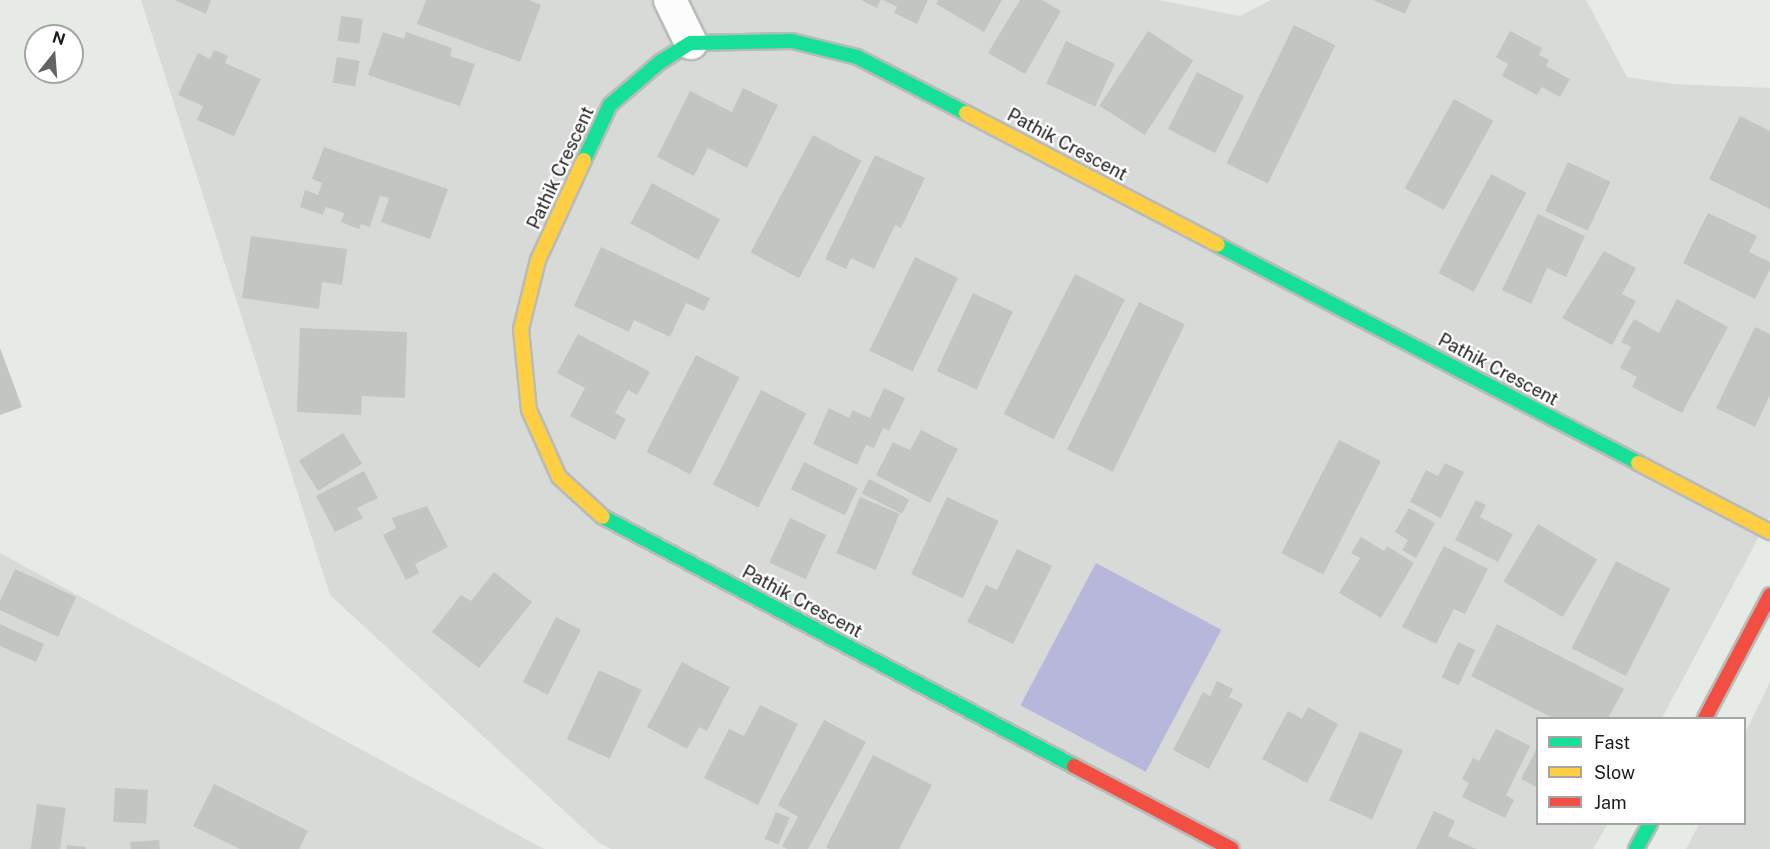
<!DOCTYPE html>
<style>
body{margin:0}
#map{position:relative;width:1770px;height:849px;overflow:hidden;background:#e6ebe6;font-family:"Public Sans",sans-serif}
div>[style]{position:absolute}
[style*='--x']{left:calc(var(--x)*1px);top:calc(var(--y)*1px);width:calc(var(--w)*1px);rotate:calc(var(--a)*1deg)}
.residential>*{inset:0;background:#d8dad7}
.pitch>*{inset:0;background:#b7b7db;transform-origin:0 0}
.building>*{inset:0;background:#c2c6c2;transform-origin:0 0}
.roads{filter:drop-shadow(2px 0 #b9bbb9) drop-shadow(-2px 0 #b9bbb9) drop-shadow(0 2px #b9bbb9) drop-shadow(0 -2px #b9bbb9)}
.street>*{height:32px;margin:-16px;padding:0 16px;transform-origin:16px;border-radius:16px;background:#fbfcfb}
.fast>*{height:14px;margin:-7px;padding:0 7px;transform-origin:7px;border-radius:7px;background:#16e098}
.slow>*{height:14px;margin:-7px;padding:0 7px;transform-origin:7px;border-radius:7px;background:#ffcf43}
.jam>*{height:14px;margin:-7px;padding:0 7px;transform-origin:7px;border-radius:7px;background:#f24e42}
span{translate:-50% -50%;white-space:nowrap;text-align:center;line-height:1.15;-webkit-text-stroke:4.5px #fff;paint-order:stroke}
.street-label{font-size:18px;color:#1d1d1d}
.legend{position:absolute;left:1536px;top:717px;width:210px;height:108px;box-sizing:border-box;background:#fff;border:2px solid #a5a5a5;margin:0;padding:8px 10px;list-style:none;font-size:18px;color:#1d1d1d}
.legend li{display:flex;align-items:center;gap:12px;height:30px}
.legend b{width:30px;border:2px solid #a5a5a5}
.north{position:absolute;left:24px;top:24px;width:60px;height:60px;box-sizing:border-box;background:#fff;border:2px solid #a5a5a5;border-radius:50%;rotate:17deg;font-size:16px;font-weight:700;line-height:24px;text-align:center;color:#1d1d1d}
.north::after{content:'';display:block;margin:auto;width:21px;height:27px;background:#636563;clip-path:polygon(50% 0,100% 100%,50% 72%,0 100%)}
</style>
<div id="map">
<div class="residential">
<div style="clip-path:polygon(141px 0,1159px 0,1240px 16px,1271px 0,1586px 0,1627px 77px,1674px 84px,1770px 88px,1770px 516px,1662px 718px,1538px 718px,1538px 824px,1607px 824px,1593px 849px,611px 849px,598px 842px,330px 595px)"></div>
<div style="clip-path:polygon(0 553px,544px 849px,0 849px)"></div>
<div style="clip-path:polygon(1770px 682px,1770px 849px,1686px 849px,1699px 824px,1744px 824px,1745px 733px)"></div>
</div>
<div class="pitch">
<div style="left:1096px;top:563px;width:142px;height:161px;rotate:28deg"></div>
</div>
<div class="building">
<div style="clip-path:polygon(175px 0,211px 0,206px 14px)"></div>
<div style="clip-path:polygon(426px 0,529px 0,541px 5px,520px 62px,417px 24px)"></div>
<div style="clip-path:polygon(861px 0,881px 0,877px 8px)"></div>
<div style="clip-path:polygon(883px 0,928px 0,917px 24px,894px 13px,897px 7px)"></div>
<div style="clip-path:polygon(938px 0,1002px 0,984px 32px,936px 4px)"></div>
<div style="clip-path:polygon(1020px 0,1042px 0,1061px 11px,1025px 74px,988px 53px)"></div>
<div style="clip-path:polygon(1373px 0,1411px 0,1405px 14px)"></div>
<div style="left:341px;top:16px;width:22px;height:25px;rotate:8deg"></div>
<div style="left:1294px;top:25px;width:46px;height:154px;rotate:26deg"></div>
<div style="left:1148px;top:31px;width:54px;height:89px;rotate:33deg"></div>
<div style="clip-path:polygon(1510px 31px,1542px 48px,1539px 55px,1549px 60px,1546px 66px,1570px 79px,1560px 97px,1542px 87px,1537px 95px,1502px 76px,1508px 64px,1496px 57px)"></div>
<div style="clip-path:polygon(383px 32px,404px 39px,406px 32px,452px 48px,450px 56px,475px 64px,460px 106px,368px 75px)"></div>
<div style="left:1066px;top:41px;width:54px;height:47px;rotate:25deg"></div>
<div style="clip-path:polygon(214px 50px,228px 56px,225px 63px,261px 79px,234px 136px,197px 120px,203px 106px,178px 95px,198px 53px,210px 59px)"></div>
<div style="left:337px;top:57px;width:23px;height:26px;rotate:10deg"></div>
<div style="left:1197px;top:72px;width:53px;height:64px;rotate:27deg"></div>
<div style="clip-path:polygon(743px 88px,778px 105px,747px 168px,708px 148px,694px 176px,657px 157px,690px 91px,732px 112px)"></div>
<div style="left:1454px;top:99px;width:45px;height:102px;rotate:29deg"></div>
<div style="clip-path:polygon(1740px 116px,1770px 131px,1770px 209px,1709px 179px)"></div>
<div style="left:813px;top:135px;width:55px;height:133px;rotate:28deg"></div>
<div style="clip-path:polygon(324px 147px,448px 189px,430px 239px,381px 222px,389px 198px,380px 196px,370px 227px,361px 224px,359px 229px,341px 222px,344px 213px,326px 207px,323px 215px,300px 207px,305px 190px,318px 195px,322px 183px,312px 179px)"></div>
<div style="clip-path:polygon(875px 155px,925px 178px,901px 228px,895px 225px,874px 269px,851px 258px,846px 269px,825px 259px)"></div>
<div style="left:1568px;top:162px;width:47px;height:54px;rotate:25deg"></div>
<div style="left:1491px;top:174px;width:40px;height:112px;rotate:28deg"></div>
<div style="left:652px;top:183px;width:77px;height:46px;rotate:28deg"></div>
<div style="clip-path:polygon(1708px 213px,1757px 236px,1749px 252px,1770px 262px,1770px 269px,1755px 299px,1683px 263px)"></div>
<div style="clip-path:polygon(1538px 214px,1585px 236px,1566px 277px,1547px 268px,1531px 304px,1502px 290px)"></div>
<div style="clip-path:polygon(251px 236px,347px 249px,342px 285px,322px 282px,319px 309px,242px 298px)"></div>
<div style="clip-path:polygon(601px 247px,710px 298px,704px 311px,686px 303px,670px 337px,634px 320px,629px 332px,574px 306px)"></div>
<div style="clip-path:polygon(1604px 251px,1636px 268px,1622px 294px,1636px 301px,1612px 345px,1562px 318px)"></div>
<div style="left:915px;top:257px;width:48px;height:104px;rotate:26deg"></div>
<div style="left:1075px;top:274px;width:56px;height:157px;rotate:27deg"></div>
<div style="left:973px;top:293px;width:44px;height:86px;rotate:25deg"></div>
<div style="clip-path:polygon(1677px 299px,1728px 327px,1682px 413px,1632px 387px,1637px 377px,1620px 368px,1631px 347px,1621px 342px,1634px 319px,1659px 333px)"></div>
<div style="left:1139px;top:302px;width:51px;height:164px;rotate:26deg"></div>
<div style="clip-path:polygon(1755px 327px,1770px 334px,1770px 395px,1755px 427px,1716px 408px)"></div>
<div style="clip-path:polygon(300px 328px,407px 332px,405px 398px,362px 396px,361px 415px,297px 412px)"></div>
<div style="clip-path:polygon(578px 334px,650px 372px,637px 395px,628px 390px,615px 413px,626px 419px,615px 440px,570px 416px,585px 388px,557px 373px)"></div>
<div style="clip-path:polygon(0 348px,22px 407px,0 415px)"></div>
<div style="left:696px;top:355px;width:49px;height:109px;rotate:27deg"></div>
<div style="clip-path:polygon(884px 388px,905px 398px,889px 431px,883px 428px,874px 448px,866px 445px,857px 465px,813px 444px,829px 408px,849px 418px,853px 410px,870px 418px)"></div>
<div style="left:761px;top:390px;width:51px;height:106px;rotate:27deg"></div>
<div style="clip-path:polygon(921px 430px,958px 449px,930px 503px,876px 475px,893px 442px,910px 450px)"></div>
<div style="left:343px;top:433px;width:36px;height:52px;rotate:58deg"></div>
<div style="left:1339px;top:440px;width:47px;height:127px;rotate:27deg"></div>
<div style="left:804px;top:462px;width:60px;height:30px;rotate:26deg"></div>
<div style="clip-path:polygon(1445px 463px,1464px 472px,1441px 518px,1410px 502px,1426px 470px,1438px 476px)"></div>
<div style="clip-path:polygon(364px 471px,378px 498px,357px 508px,363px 518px,335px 532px,316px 496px)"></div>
<div style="left:869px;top:479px;width:45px;height:16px;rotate:27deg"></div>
<div style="left:860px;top:497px;width:43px;height:61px;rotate:23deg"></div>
<div style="left:947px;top:497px;width:57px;height:85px;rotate:25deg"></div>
<div style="clip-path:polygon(1476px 500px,1486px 505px,1480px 517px,1513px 534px,1498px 562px,1455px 540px)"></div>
<div style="clip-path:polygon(427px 506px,448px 547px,415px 564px,419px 573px,406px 580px,383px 535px,396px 528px,392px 518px)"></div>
<div style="clip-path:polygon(1409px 508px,1435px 523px,1416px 558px,1402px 550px,1408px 540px,1395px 532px)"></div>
<div style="left:790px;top:518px;width:40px;height:49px;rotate:25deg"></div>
<div style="left:1538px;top:524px;width:69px;height:67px;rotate:31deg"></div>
<div style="clip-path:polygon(1361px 537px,1384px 551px,1387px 546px,1414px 563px,1381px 618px,1339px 593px,1360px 558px,1351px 553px)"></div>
<div style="clip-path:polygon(1444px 546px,1488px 569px,1465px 614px,1454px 609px,1436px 644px,1402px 627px)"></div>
<div style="clip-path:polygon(1017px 549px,1052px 566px,1013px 644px,967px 622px,986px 585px,997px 590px)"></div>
<div style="left:1616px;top:561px;width:61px;height:98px;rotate:27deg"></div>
<div style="clip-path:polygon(15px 569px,76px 597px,58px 637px,0 610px,0 601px)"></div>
<div style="clip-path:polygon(494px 572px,532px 602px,479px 668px,432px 632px,461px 595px,471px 601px)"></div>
<div style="left:556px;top:617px;width:28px;height:73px;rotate:27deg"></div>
<div style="clip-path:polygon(0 624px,44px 644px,36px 662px,0 646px)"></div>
<div style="clip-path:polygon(1497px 624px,1624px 689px,1608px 718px,1553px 718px,1471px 676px)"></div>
<div style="left:1458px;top:642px;width:19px;height:39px;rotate:25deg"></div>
<div style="clip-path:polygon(682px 662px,730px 687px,707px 731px,699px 727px,687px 749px,647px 727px)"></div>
<div style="left:599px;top:670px;width:47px;height:76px;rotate:25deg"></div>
<div style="clip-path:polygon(1217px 681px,1233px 689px,1229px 697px,1243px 704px,1209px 769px,1173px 750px,1203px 692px,1210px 696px)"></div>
<div style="clip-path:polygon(760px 705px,798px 724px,758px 805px,704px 778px,729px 729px,744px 736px)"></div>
<div style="clip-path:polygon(1308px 707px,1338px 724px,1307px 783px,1262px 759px,1288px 711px,1302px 719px)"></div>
<div style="clip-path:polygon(824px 720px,866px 742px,808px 849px,787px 849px,782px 846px,798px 817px,778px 805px)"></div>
<div style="clip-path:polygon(1496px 729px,1530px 746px,1506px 795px,1514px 800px,1505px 818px,1462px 797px,1469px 783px,1462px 779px,1473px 758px,1479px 761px)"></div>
<div style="left:1360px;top:731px;width:47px;height:76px;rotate:24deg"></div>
<div style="clip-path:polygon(1538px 746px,1538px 788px,1521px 779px)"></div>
<div style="clip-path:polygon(873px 755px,932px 785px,899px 849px,829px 849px,826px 847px)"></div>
<div style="clip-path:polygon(214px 784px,308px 831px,299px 849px,240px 849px,193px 826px)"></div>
<div style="left:115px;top:788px;width:33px;height:34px;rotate:3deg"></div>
<div style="left:37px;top:804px;width:29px;height:46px;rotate:8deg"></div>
<div style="clip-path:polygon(1434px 811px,1455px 821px,1448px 836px,1476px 849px,1416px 849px)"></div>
<div style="left:776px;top:812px;width:15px;height:29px;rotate:23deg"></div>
<div style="clip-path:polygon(159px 840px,160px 849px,131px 849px,130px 842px)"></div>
<div style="clip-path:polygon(67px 845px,86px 847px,86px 849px,67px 849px)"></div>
</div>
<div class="roads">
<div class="street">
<div style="--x:670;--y:0;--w:48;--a:64"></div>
</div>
<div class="fast">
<div style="--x:584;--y:160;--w:61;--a:-64.7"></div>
<div style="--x:610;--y:105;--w:66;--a:-40.7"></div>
<div style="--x:660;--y:62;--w:36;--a:-32"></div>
<div style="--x:691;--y:43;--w:101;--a:-1.1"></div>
<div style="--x:792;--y:41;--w:67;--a:13.8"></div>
<div style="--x:857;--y:57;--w:123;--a:27.2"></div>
<div style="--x:1218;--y:245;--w:473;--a:27.4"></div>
<div style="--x:603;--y:517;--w:533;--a:27.86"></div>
<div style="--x:1636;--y:849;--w:29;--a:-61"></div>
</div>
<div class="slow">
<div style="--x:966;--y:113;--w:284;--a:27.6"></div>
<div style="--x:584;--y:160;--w:110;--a:114.7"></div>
<div style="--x:538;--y:260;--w:71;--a:103.8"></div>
<div style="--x:521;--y:329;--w:81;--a:84.4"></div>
<div style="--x:529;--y:410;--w:73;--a:65.9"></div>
<div style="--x:559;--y:477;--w:59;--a:42.3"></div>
<div style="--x:1638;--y:463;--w:149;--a:27.6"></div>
</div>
<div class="jam">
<div style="--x:1705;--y:718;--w:139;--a:-62.1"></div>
<div style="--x:1074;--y:766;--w:178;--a:27.7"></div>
</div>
</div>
<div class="street-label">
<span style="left:1067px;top:145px;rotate:28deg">Pathik Crescent</span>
<span style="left:561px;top:168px;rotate:-65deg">Pathik Crescent</span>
<span style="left:1498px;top:370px;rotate:28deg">Pathik Crescent</span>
<span style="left:802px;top:602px;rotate:28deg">Pathik Crescent</span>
</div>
<ul class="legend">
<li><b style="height:8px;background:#16e098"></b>Fast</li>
<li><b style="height:8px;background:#ffcf43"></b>Slow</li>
<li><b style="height:8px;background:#f24e42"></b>Jam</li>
</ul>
<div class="north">N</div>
</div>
